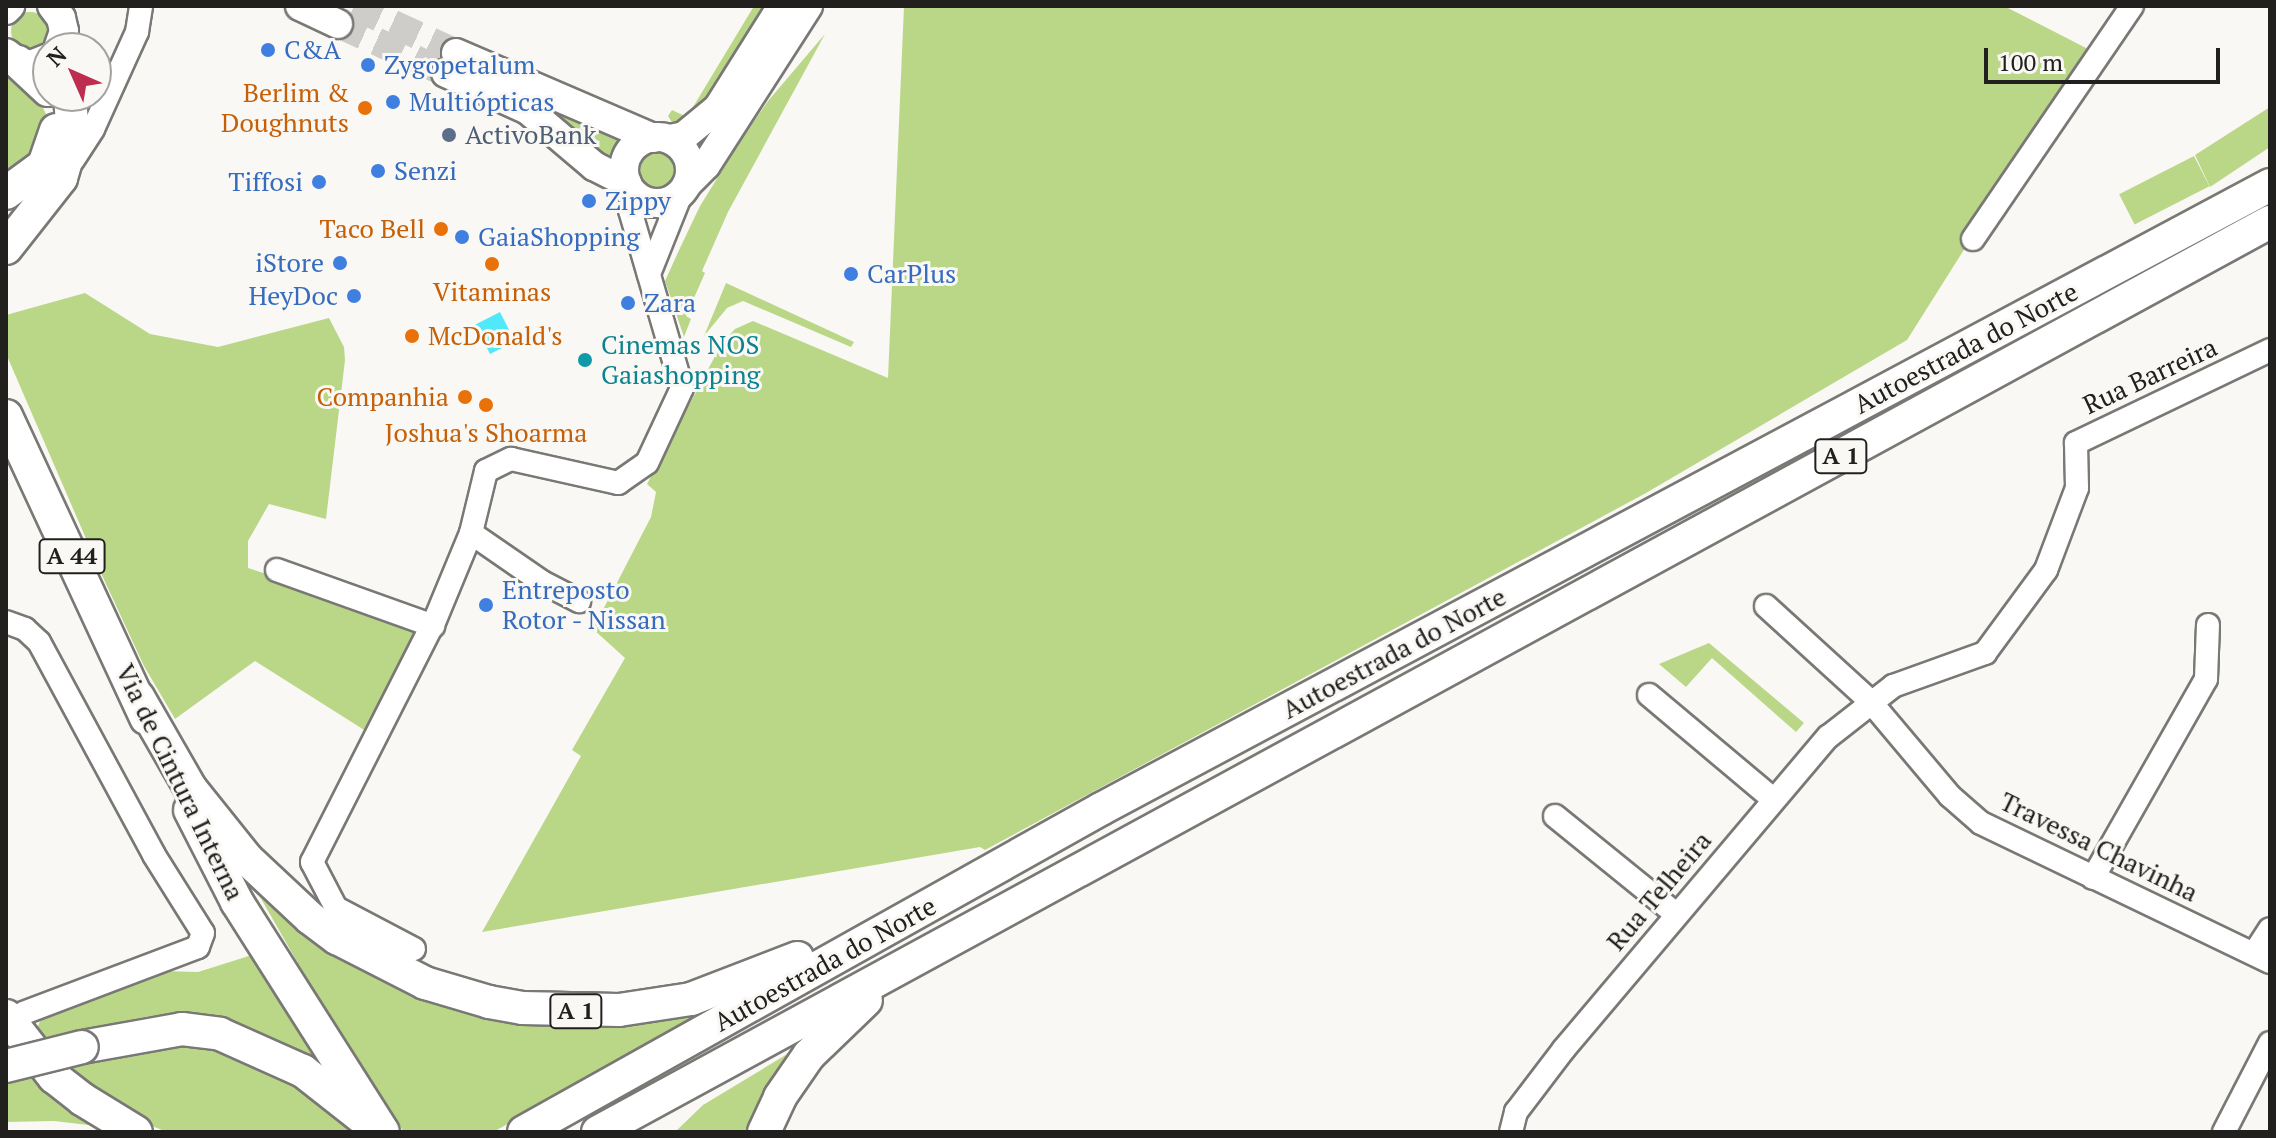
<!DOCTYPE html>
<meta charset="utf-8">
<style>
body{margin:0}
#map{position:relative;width:2276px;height:1138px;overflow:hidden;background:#faf8f5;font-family:"PT Serif",serif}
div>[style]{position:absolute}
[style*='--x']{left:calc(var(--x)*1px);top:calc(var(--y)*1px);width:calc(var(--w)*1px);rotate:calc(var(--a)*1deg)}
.green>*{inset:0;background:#bad788;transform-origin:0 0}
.round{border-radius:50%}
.water>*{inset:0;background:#50e8fa;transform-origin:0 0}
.major-tunnel>*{height:28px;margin-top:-14px;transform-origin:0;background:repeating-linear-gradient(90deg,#cfcdca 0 28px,transparent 0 42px)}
.roads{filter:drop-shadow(2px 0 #797875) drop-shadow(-2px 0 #797875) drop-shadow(0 2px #797875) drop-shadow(0 -2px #797875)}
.minor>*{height:22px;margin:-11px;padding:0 11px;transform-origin:11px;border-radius:11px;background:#fff}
.major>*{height:28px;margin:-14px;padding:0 14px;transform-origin:14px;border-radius:14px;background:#fff}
.major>.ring{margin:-14px;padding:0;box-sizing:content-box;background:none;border:28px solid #fff;border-radius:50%}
.highway>*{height:32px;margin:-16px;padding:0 16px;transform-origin:16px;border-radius:16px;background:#fff}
.bridges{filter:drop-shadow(2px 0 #797875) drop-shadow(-2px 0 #797875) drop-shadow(0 2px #797875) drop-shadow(0 -2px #797875)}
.highway-bridge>*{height:32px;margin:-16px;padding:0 16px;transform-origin:16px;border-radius:16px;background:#fff}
.dots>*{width:22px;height:22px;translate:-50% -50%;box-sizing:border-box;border:4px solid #faf8f5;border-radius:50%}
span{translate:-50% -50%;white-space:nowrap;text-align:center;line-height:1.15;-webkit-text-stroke:6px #faf8f5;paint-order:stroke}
.shield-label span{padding:2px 6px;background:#faf8f5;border:2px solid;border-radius:6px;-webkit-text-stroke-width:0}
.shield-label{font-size:24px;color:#21201f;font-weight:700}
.shop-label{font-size:26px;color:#366cbe}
.left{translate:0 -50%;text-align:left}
.right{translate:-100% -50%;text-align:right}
.food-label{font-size:26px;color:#c56008}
.service-label{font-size:26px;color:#4e5e75}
.culture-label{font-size:26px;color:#0d838f}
.street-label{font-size:26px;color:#21201f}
.frame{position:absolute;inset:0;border:8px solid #21201f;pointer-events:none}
.north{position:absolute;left:32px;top:32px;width:80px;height:80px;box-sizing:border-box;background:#faf8f5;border:2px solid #a3a29f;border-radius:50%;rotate:315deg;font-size:22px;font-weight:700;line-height:32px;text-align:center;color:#21201f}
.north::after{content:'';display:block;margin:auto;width:28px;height:36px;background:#be2d50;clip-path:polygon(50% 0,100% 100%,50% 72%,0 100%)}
.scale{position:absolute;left:1984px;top:48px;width:236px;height:36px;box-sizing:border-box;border:4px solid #21201f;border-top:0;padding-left:10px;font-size:24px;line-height:28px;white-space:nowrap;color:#21201f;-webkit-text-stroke:6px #faf8f5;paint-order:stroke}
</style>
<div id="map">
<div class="green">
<div style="clip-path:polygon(754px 6px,768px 6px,710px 100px,678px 126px,673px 124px,668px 116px,672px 110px,687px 117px)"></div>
<div style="clip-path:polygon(904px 6px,2004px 6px,2090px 50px,1907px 340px,1646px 493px,985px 850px,980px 847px,482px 932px,581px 756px,572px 750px,625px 658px,593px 629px,651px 517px,656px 492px,647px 484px,722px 343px,735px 329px,753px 321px,888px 378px)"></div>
<div class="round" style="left:11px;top:12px;width:38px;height:38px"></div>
<div style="clip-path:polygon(825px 34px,728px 212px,702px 271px,705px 273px,686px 316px,691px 319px,684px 337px,665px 281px,680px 248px,700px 206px,739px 143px,768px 101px)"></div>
<div style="clip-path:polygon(451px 62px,627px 143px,615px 159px,614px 173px)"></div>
<div style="clip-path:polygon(6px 76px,20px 80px,38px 98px,47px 116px,46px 133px,37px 156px,6px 178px)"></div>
<div style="clip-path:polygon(2270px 107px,2270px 147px,2210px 187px,2195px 155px)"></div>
<div class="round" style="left:636px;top:149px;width:42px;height:42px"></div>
<div style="left:2194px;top:156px;width:34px;height:84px;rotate:63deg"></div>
<div style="clip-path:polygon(726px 283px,854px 342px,851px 347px,743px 301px,727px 308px,704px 336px)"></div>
<div style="clip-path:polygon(85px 293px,150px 334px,218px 347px,329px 318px,344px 347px,345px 360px,326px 519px,269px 504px,248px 541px,248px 568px,424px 624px,369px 733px,255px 661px,175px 719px,144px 666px,100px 571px,7px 356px,6px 315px)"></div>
<div style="clip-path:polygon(1709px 643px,1804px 723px,1796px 732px,1712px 658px,1686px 687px,1659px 664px)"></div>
<div style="clip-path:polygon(244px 869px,292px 921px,356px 966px,426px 996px,508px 1019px,611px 1027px,663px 1019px,776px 978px,493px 1132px,404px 1132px,350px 1054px)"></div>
<div style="clip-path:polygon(252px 955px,320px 1068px,238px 1024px,193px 1014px,150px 1016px,37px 1039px,35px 1033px,41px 1019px,50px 1012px,164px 971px,198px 972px)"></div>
<div style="clip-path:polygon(210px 1044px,283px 1073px,357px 1132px,167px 1132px,132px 1118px,56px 1065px,141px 1045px)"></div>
<div style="clip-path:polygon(804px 1044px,754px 1132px,675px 1132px,703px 1105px)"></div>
<div style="clip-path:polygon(33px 1072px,97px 1126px,54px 1121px,6px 1122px,6px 1077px)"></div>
</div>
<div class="water">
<div style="left:500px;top:312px;width:33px;height:28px;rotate:63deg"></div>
</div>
<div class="major-tunnel">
<div style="--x:354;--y:6;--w:112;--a:24.7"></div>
<div style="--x:338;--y:24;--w:119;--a:24.4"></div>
</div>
<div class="roads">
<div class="minor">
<div style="--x:73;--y:160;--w:37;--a:-57"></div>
<div style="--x:93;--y:129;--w:107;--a:-65.6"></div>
<div style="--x:137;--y:32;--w:26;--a:-81"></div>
<div style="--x:1973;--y:239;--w:282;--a:-55.7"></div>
<div style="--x:649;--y:274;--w:86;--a:-68.2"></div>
<div style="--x:471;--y:533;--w:86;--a:34.6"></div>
<div style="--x:542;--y:582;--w:42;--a:27.2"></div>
<div style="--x:277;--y:570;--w:166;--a:19.7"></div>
<div style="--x:1766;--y:606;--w:141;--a:42.4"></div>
<div style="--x:1870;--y:701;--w:124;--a:49.9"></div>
<div style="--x:1950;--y:796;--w:41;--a:41.1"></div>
<div style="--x:1981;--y:823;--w:321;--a:25.7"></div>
<div style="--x:6;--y:622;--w:20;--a:20"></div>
<div style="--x:25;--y:629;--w:19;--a:43"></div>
<div style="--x:39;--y:642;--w:242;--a:61.6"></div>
<div style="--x:154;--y:855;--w:92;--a:57.9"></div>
<div style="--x:203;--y:933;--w:15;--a:110"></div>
<div style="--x:198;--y:947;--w:187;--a:159.3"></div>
<div style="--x:1649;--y:695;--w:162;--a:40"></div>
<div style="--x:1555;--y:816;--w:156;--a:39"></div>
<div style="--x:2093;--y:878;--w:229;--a:-60.4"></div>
<div style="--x:2206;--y:679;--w:54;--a:-87.9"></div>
<div style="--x:414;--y:949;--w:88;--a:-152.3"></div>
<div style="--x:336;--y:908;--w:52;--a:-117.6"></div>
<div style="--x:312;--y:862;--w:271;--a:-63.1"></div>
<div style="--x:435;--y:620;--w:94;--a:-67.5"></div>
<div style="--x:471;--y:533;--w:64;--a:-76.4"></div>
<div style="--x:486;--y:471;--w:28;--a:-26"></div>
<div style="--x:511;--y:459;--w:110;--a:12.6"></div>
<div style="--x:618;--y:483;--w:35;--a:-35"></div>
<div style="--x:647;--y:463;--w:83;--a:-65"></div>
<div style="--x:682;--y:388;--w:185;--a:-106.3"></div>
<div style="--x:630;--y:210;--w:16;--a:-76"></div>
<div style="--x:2255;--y:952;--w:27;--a:-57"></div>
<div style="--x:1511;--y:1132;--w:21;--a:-76"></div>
<div style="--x:1516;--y:1112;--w:79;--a:-52.7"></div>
<div style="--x:1564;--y:1049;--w:409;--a:-49.8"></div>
<div style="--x:1828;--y:737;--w:83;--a:-38.1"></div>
<div style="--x:1893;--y:686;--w:98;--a:-19.7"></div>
<div style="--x:1985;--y:653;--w:103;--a:-53.7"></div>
<div style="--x:2046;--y:570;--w:88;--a:-69.3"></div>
<div style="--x:2077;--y:488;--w:45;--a:-91.3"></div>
<div style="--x:2076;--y:443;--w:215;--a:-25.6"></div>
<div style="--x:2224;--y:1132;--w:100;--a:-62.7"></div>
</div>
<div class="major">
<div style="--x:52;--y:6;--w:15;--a:53"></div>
<div style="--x:61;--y:18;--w:13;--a:77"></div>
<div style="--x:64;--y:31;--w:18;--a:109"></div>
<div style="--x:300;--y:6;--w:42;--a:25.3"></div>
<div style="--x:6;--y:10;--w:6;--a:-45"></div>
<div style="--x:6;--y:53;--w:15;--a:37"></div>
<div style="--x:18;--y:62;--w:13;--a:13"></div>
<div style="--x:31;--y:65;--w:18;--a:-22"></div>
<div style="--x:456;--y:53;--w:215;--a:23.3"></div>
<div style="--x:446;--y:73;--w:90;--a:24.3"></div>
<div style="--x:528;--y:110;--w:87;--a:40.3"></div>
<div style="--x:594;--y:166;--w:37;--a:27"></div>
<div class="ring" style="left:624px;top:137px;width:38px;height:38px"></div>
<div style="--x:670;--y:139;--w:14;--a:-12"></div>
<div style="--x:684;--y:136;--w:44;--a:-39.5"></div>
<div style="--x:718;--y:108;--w:120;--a:-57.9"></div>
<div style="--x:688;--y:183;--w:25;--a:-45"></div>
<div style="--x:706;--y:165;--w:189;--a:-57.3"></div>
</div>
<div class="highway">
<div style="--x:18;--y:62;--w:41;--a:43"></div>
<div style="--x:6;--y:193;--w:47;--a:-36.4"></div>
<div style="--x:44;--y:165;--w:37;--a:-71"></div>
<div style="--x:6;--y:248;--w:89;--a:-51.8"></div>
<div style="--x:61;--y:178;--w:43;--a:-73.7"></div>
<div style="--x:73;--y:137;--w:41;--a:-94.2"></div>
<div style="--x:6;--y:416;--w:333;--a:65.1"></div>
<div style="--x:138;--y:697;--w:106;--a:60.1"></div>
<div style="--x:191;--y:789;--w:90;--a:51.3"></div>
<div style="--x:247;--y:859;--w:86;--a:43.1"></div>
<div style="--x:310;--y:918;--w:34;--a:37"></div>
<div style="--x:337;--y:938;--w:99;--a:27.1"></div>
<div style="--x:425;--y:983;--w:67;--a:16.5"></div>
<div style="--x:489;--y:1002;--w:34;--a:10"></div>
<div style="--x:522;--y:1008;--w:97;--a:1.2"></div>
<div style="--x:619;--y:1010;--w:73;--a:-8.7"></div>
<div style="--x:691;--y:999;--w:114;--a:-21.1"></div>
<div style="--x:190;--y:810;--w:103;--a:62.9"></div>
<div style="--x:237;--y:902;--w:272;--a:57.6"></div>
<div style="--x:6;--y:1016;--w:78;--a:51.8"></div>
<div style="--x:54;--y:1077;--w:36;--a:38"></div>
<div style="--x:82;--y:1099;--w:63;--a:31.4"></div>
<div style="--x:82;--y:1047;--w:102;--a:-10.2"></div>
<div style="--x:182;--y:1029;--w:38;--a:7"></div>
<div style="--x:220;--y:1034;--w:91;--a:24"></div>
<div style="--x:303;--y:1071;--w:78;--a:38.2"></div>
<div style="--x:524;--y:1132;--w:661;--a:-29.24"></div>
<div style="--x:1101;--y:809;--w:1325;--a:-28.09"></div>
<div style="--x:598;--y:1132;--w:1904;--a:-28.56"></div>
<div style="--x:764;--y:1132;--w:38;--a:-65"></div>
<div style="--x:780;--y:1097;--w:51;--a:-55.4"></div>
<div style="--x:809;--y:1055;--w:79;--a:-44"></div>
</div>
</div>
<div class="bridges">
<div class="highway-bridge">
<div style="--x:6;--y:1066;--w:78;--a:-14"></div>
</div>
</div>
<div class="dots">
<div style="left:268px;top:50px;background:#3f7fe0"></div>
<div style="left:368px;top:65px;background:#3f7fe0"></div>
<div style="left:393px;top:102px;background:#3f7fe0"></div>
<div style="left:365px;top:108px;background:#e8710a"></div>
<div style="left:449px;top:135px;background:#5c6f8a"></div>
<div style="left:378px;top:171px;background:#3f7fe0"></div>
<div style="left:319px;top:182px;background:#3f7fe0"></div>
<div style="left:589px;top:201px;background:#3f7fe0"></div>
<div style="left:441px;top:229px;background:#e8710a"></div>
<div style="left:462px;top:237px;background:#3f7fe0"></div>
<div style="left:340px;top:263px;background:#3f7fe0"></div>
<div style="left:492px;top:264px;background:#e8710a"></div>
<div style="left:851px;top:274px;background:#3f7fe0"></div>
<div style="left:354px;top:296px;background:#3f7fe0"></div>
<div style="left:628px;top:303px;background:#3f7fe0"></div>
<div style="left:412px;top:336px;background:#e8710a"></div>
<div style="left:585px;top:360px;background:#0f9aa8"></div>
<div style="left:465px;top:397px;background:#e8710a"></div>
<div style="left:486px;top:405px;background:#e8710a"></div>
<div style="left:486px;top:605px;background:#3f7fe0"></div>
</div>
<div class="shield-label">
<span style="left:1841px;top:456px">A 1</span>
<span style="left:72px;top:556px">A 44</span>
<span style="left:576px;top:1011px">A 1</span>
</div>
<div class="shop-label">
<span class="left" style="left:284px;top:50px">C&amp;A</span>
<span class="left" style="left:384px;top:65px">Zygopetalum</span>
<span class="left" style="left:409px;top:102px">Multiópticas</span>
<span class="left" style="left:394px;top:171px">Senzi</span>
<span class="right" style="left:303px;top:182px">Tiffosi</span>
<span class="left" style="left:605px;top:201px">Zippy</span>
<span class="left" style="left:478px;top:237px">GaiaShopping</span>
<span class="right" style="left:324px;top:263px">iStore</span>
<span class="left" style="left:867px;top:274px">CarPlus</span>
<span class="right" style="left:338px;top:296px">HeyDoc</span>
<span class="left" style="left:644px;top:303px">Zara</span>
<span class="left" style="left:502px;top:605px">Entreposto<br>Rotor - Nissan</span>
</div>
<div class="food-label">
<span class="right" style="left:349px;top:108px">Berlim &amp;<br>Doughnuts</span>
<span class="right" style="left:425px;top:229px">Taco Bell</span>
<span style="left:492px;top:292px">Vitaminas</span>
<span class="left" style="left:428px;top:336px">McDonald's</span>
<span class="right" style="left:449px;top:397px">Companhia</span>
<span style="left:486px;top:433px">Joshua's Shoarma</span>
</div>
<div class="service-label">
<span class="left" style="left:465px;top:135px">ActivoBank</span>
</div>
<div class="culture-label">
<span class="left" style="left:601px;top:360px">Cinemas NOS<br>Gaiashopping</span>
</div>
<div class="street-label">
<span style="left:1966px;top:348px;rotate:-28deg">Autoestrada do Norte</span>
<span style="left:2150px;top:376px;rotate:-25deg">Rua Barreira</span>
<span style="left:1394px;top:653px;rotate:-28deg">Autoestrada do Norte</span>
<span style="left:180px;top:782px;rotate:64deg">Via de Cintura Interna</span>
<span style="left:2099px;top:847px;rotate:26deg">Travessa Chavinha</span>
<span style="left:1659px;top:891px;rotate:-50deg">Rua Telheira</span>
<span style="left:825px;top:964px;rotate:-29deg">Autoestrada do Norte</span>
</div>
<div class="frame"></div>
<div class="north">N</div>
<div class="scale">100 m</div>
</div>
